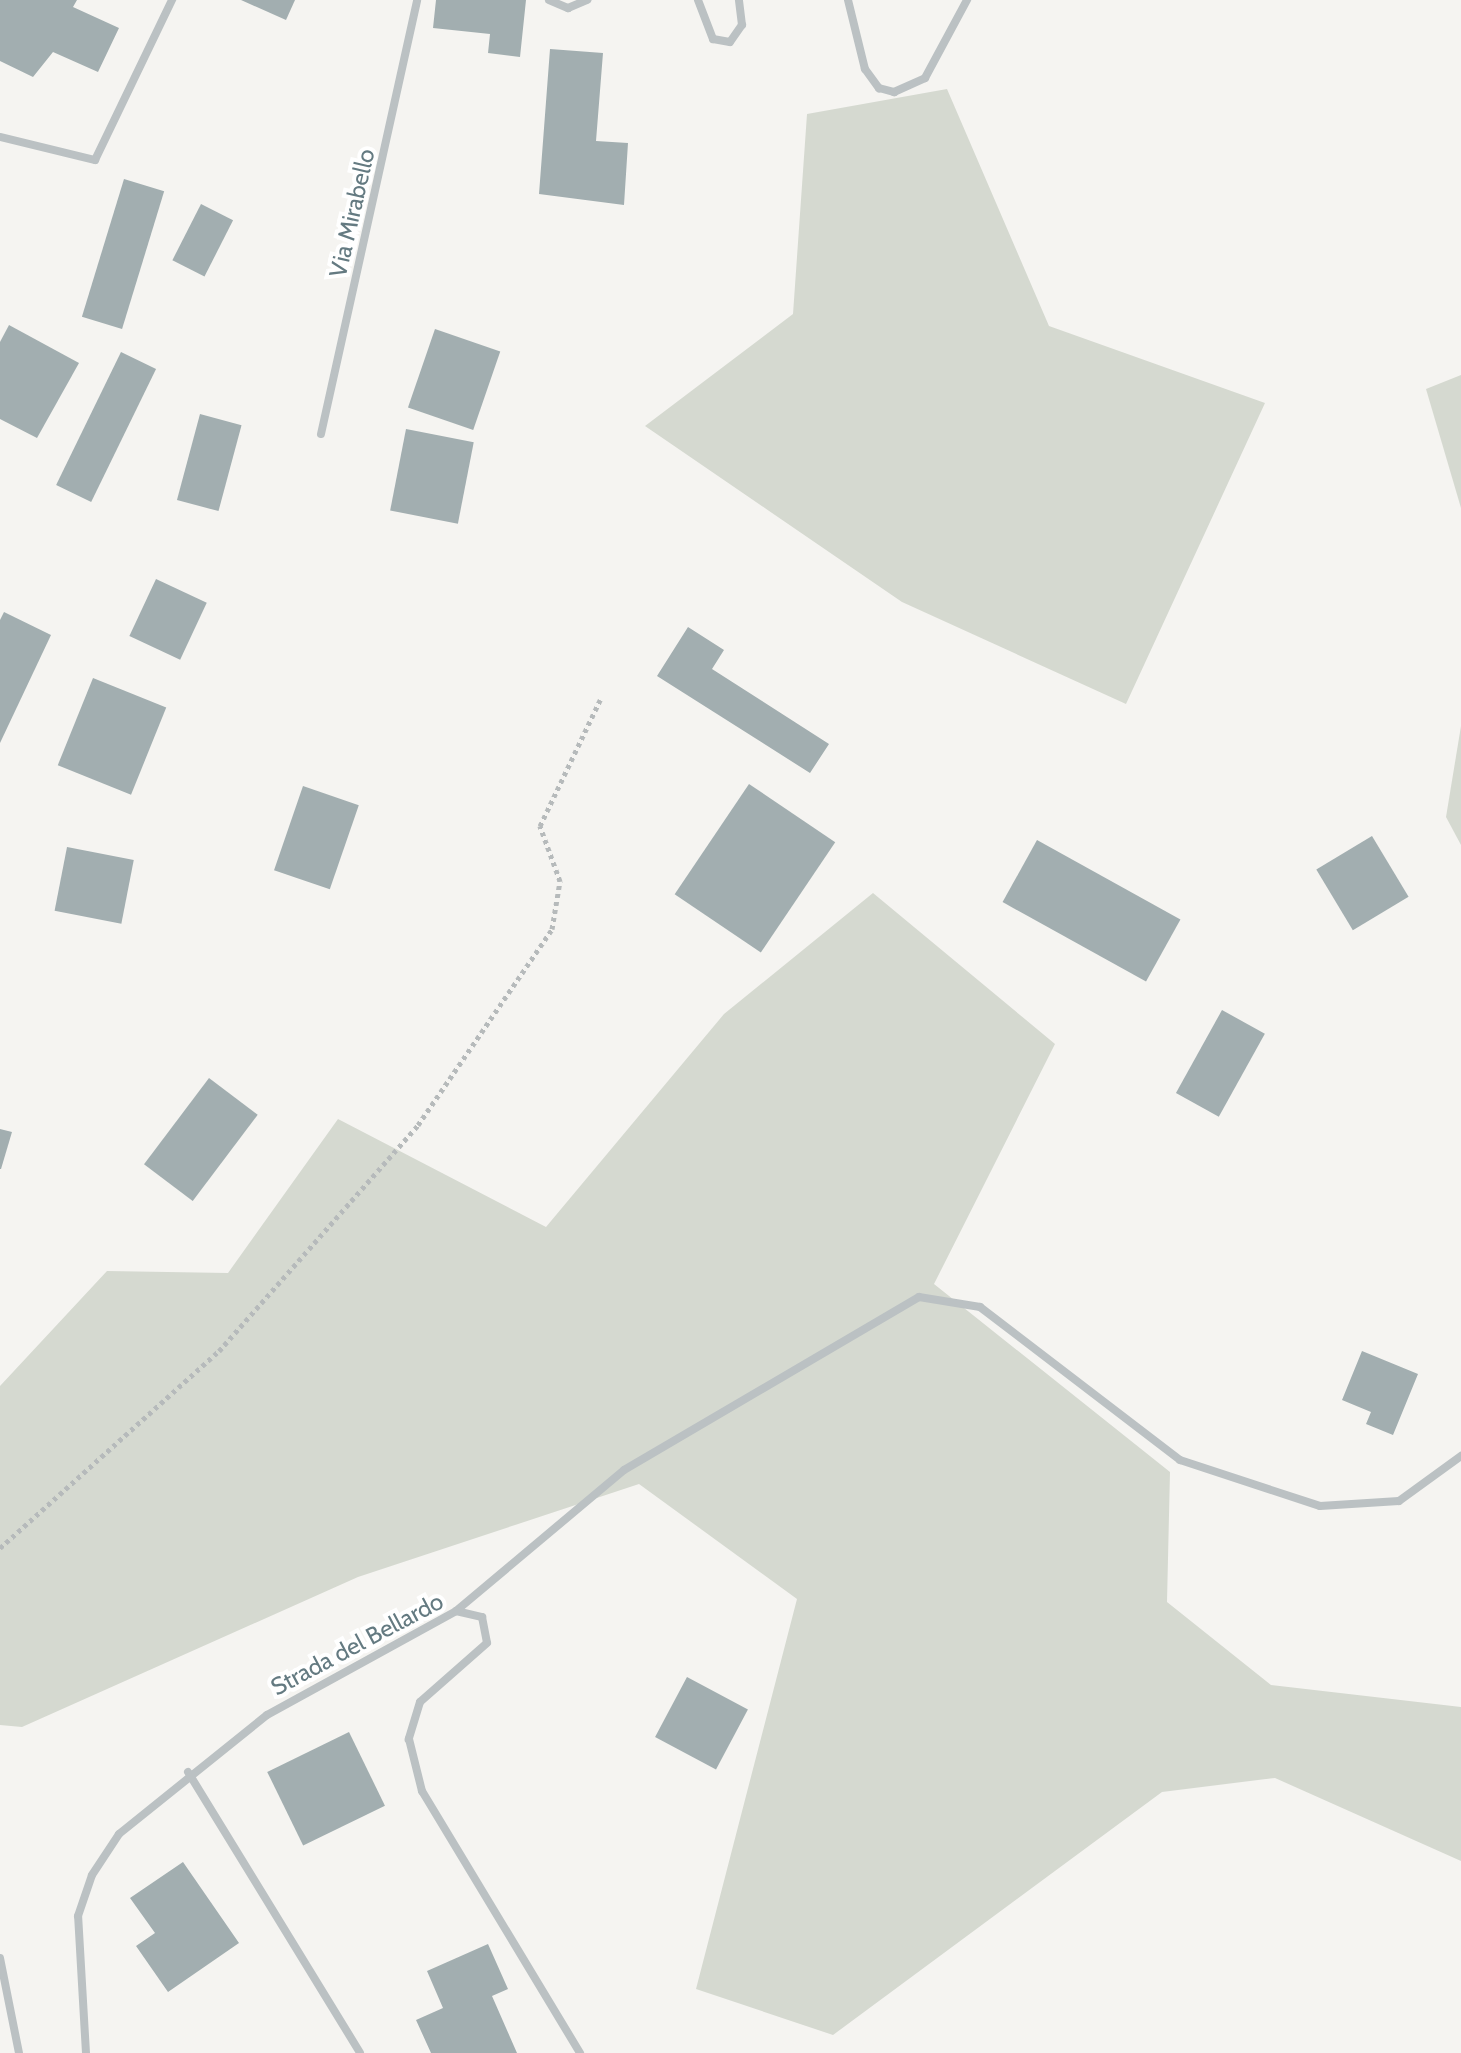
<!DOCTYPE html>
<style>
body{margin:0}
#map{position:relative;width:1461px;height:2053px;overflow:hidden;background:#f5f4f1;font-family:Cabin,sans-serif}
div>[style]{position:absolute}
[style*='--x']{left:calc(var(--x)*1px);top:calc(var(--y)*1px);width:calc(var(--w)*1px);rotate:calc(var(--a)*1deg)}
.green>*{inset:0;background:#d5d9d0}
.building>*{inset:0;background:#a2aeb0;transform-origin:0 0}
.path>*{height:5px;margin-top:-2.5px;transform-origin:0;background:repeating-linear-gradient(90deg,#b6babb 0 4px,transparent 0 8px)}
.street>*{height:8px;margin:-4px;padding:0 4px;transform-origin:4px;border-radius:4px;background:#bbc1c3}
span{translate:-50% -50%;white-space:nowrap;text-align:center;line-height:1.15;-webkit-text-stroke:8px #fff;paint-order:stroke}
.street-label{font-size:24px;color:#647a81}
</style>
<div id="map">
<div class="green">
<div style="clip-path:polygon(947px 89px,1049px 326px,1265px 403px,1126px 704px,902px 602px,645px 426px,793px 314px,807px 114px)"></div>
<div style="clip-path:polygon(1461px 375px,1461px 508px,1426px 389px)"></div>
<div style="clip-path:polygon(1461px 726px,1461px 845px,1446px 817px)"></div>
<div style="clip-path:polygon(873px 893px,1055px 1044px,934px 1284px,1170px 1472px,1167px 1602px,1271px 1685px,1461px 1707px,1461px 1861px,1275px 1778px,1162px 1792px,833px 2035px,696px 1989px,797px 1599px,639px 1484px,358px 1577px,22px 1727px,0 1725px,0 1386px,107px 1271px,228px 1273px,338px 1119px,546px 1227px,724px 1014px)"></div>
</div>
<div class="building">
<div style="clip-path:polygon(0 0,77px 0,73px 7px,119px 28px,98px 72px,53px 52px,33px 77px,0 61px)"></div>
<div style="clip-path:polygon(241px 0,295px 0,286px 20px)"></div>
<div style="clip-path:polygon(436px 0,526px 0,520px 57px,488px 53px,490px 34px,433px 28px)"></div>
<div style="clip-path:polygon(550px 49px,603px 53px,596px 141px,628px 143px,624px 205px,539px 194px)"></div>
<div style="left:124px;top:179px;width:42px;height:144px;rotate:17deg"></div>
<div style="left:201px;top:204px;width:36px;height:63px;rotate:27deg"></div>
<div style="clip-path:polygon(9px 325px,79px 363px,37px 438px,0 419px,0 342px)"></div>
<div style="left:435px;top:329px;width:69px;height:83px;rotate:19deg"></div>
<div style="left:121px;top:352px;width:39px;height:148px;rotate:26deg"></div>
<div style="left:200px;top:414px;width:43px;height:89px;rotate:15deg"></div>
<div style="left:406px;top:429px;width:69px;height:83px;rotate:11deg"></div>
<div style="left:156px;top:579px;width:56px;height:63px;rotate:25deg"></div>
<div style="clip-path:polygon(4px 612px,51px 635px,0 743px,0 620px)"></div>
<div style="clip-path:polygon(688px 627px,724px 650px,712px 669px,829px 744px,810px 773px,657px 676px)"></div>
<div style="left:93px;top:678px;width:79px;height:94px;rotate:22deg"></div>
<div style="left:749px;top:784px;width:104px;height:133px;rotate:34deg"></div>
<div style="left:303px;top:786px;width:59px;height:89px;rotate:19deg"></div>
<div style="left:1372px;top:836px;width:71px;height:65px;rotate:59deg"></div>
<div style="left:1037px;top:840px;width:164px;height:71px;rotate:29deg"></div>
<div style="left:67px;top:847px;width:68px;height:65px;rotate:11deg"></div>
<div style="left:1222px;top:1010px;width:49px;height:95px;rotate:29deg"></div>
<div style="left:209px;top:1078px;width:61px;height:108px;rotate:37deg"></div>
<div style="clip-path:polygon(0 1129px,12px 1132px,1px 1169px,0 1169px)"></div>
<div style="clip-path:polygon(1362px 1351px,1418px 1374px,1393px 1435px,1366px 1424px,1371px 1412px,1342px 1400px)"></div>
<div style="left:687px;top:1677px;width:69px;height:68px;rotate:28deg"></div>
<div style="left:349px;top:1732px;width:82px;height:91px;rotate:64deg"></div>
<div style="clip-path:polygon(183px 1862px,239px 1943px,168px 1992px,136px 1946px,155px 1933px,130px 1898px)"></div>
<div style="clip-path:polygon(488px 1944px,508px 1989px,492px 1996px,517px 2053px,431px 2053px,416px 2020px,443px 2008px,427px 1971px)"></div>
</div>
<div class="path">
<div style="--x:0;--y:1548;--w:295;--a:-42"></div>
<div style="--x:219;--y:1351;--w:301;--a:-48.6"></div>
<div style="--x:418;--y:1125;--w:237;--a:-55.6"></div>
<div style="--x:552;--y:929;--w:49;--a:-80.5"></div>
<div style="--x:560;--y:881;--w:59;--a:-110"></div>
<div style="--x:540;--y:826;--w:140;--a:-64.5"></div>
</div>
<div class="street">
<div style="--x:549;--y:0;--w:21;--a:23"></div>
<div style="--x:568;--y:8;--w:21;--a:-23"></div>
<div style="--x:698;--y:0;--w:42;--a:69"></div>
<div style="--x:713;--y:39;--w:17;--a:10"></div>
<div style="--x:730;--y:42;--w:21;--a:-55"></div>
<div style="--x:742;--y:25;--w:25;--a:-97"></div>
<div style="--x:848;--y:0;--w:71;--a:76.2"></div>
<div style="--x:865;--y:69;--w:24;--a:54"></div>
<div style="--x:879;--y:88;--w:16;--a:15"></div>
<div style="--x:894;--y:92;--w:34;--a:-24"></div>
<div style="--x:925;--y:78;--w:89;--a:-61.7"></div>
<div style="--x:0;--y:137;--w:98;--a:13.6"></div>
<div style="--x:95;--y:160;--w:178;--a:-64.3"></div>
<div style="--x:321;--y:434;--w:444;--a:-77.5"></div>
<div style="--x:456;--y:1611;--w:219;--a:-40"></div>
<div style="--x:624;--y:1470;--w:342;--a:-30.4"></div>
<div style="--x:919;--y:1297;--w:62;--a:9.3"></div>
<div style="--x:980;--y:1307;--w:252;--a:37.4"></div>
<div style="--x:1180;--y:1460;--w:147;--a:18.2"></div>
<div style="--x:1320;--y:1506;--w:79;--a:-3.6"></div>
<div style="--x:1399;--y:1501;--w:77;--a:-36"></div>
<div style="--x:188;--y:1772;--w:329;--a:58.5"></div>
<div style="--x:0;--y:1958;--w:97;--a:78.7"></div>
<div style="--x:86;--y:2053;--w:137;--a:-93.3"></div>
<div style="--x:78;--y:1916;--w:43;--a:-71.1"></div>
<div style="--x:92;--y:1875;--w:49;--a:-56.6"></div>
<div style="--x:119;--y:1834;--w:190;--a:-38.8"></div>
<div style="--x:267;--y:1715;--w:216;--a:-28.8"></div>
<div style="--x:456;--y:1611;--w:27;--a:13"></div>
<div style="--x:482;--y:1617;--w:26;--a:79"></div>
<div style="--x:487;--y:1643;--w:89;--a:138.6"></div>
<div style="--x:420;--y:1702;--w:39;--a:107"></div>
<div style="--x:409;--y:1739;--w:54;--a:76"></div>
<div style="--x:422;--y:1791;--w:306;--a:58.9"></div>
</div>
<div class="street-label">
<span style="left:352px;top:213px;rotate:-77deg">Via Mirabello</span>
<span style="left:357px;top:1644px;rotate:-28deg">Strada del Bellardo</span>
</div>
</div>
